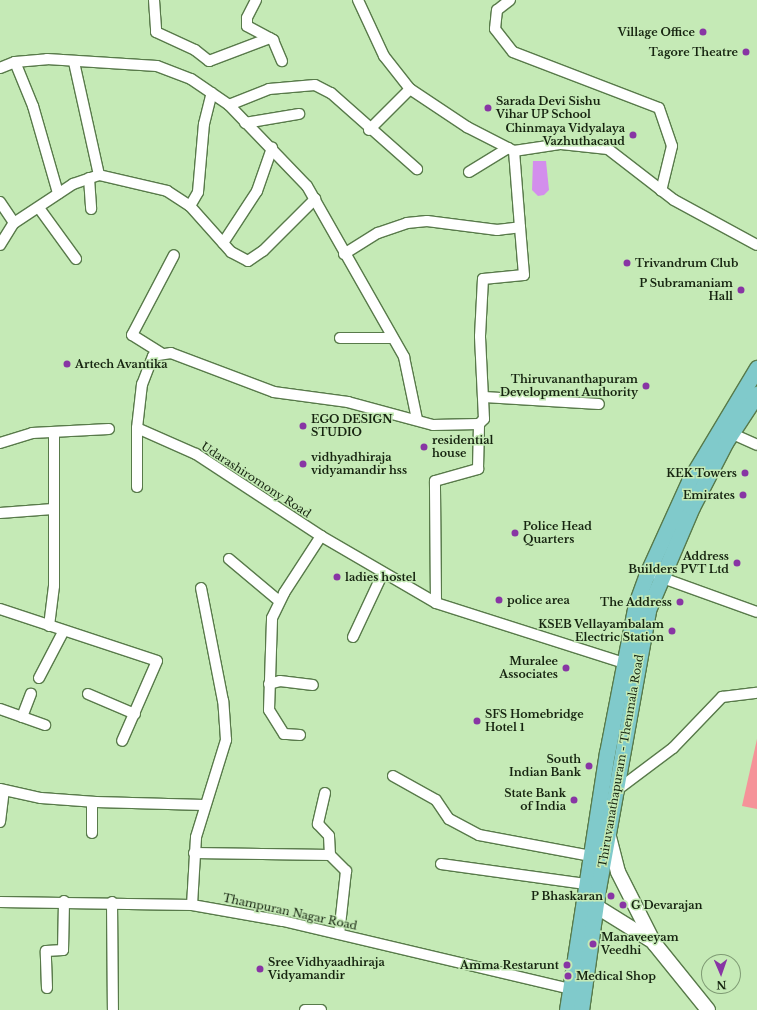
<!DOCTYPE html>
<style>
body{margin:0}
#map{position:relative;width:757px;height:1010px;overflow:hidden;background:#c5eab6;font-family:"Libre Baskerville",serif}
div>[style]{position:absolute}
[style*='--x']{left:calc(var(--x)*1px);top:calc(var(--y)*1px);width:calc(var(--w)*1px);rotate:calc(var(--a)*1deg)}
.green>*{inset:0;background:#f59399}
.water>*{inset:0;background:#d38eec}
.roads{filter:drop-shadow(1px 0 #587a4a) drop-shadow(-1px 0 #587a4a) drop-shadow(0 1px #587a4a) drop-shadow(0 -1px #587a4a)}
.street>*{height:10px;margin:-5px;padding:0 5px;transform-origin:5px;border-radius:5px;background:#fff}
.secondary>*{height:14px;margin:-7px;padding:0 7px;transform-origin:7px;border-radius:7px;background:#fff}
.primary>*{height:15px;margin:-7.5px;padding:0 7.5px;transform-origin:7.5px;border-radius:7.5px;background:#80cacb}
.dots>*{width:11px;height:11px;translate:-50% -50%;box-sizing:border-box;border:2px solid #c5eab6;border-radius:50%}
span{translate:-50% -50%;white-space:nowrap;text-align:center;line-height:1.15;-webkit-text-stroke:3px #c5eab6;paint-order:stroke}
.poi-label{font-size:11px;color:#162410;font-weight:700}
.right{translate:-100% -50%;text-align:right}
.left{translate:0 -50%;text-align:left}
.street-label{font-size:11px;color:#162410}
.north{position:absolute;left:701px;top:954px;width:40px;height:40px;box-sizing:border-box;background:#c5eab6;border:1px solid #7f9b74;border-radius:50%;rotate:178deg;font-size:11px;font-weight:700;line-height:16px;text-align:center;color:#162410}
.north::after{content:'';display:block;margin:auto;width:14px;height:18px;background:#8835a4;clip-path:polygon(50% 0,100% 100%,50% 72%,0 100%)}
</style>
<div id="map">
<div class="green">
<div style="clip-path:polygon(757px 739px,757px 809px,742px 806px)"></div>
</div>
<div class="water">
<div style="clip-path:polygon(533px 161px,546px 161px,549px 190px,544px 195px,538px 196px,532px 190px)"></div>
</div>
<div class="roads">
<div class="street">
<div style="--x:154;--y:0;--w:32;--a:86"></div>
<div style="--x:156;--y:32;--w:43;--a:24.8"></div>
<div style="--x:195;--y:50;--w:18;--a:38"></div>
<div style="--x:209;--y:61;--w:65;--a:-20.7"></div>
<div style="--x:256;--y:0;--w:20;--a:117"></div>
<div style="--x:247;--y:18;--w:8;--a:90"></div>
<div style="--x:247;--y:26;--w:30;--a:28"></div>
<div style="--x:273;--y:40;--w:23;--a:67"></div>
<div style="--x:358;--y:0;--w:62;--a:65.1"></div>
<div style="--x:384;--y:56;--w:42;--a:51.8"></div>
<div style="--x:510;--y:0;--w:16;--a:142"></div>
<div style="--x:497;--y:10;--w:19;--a:96"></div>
<div style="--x:495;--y:29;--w:29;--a:52"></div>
<div style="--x:513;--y:52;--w:156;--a:21"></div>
<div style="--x:659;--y:108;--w:40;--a:71.1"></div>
<div style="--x:672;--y:146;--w:46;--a:103.7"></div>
<div style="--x:15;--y:62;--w:48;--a:67.8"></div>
<div style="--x:33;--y:106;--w:91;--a:74"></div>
<div style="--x:0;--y:68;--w:16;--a:-22"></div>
<div style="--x:15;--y:62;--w:32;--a:-5"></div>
<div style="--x:47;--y:59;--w:110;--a:3.6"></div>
<div style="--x:157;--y:66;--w:36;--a:21"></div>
<div style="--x:191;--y:79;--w:46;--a:34.4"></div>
<div style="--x:229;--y:105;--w:112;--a:46.1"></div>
<div style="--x:307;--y:186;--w:197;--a:60.4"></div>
<div style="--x:404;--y:357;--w:63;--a:78.2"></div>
<div style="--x:229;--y:105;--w:43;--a:-21.8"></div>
<div style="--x:269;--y:89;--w:46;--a:-5"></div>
<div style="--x:315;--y:85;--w:18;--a:27"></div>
<div style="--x:331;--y:93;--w:115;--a:41.5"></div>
<div style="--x:245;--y:123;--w:55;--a:-9.5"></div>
<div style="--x:369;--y:130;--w:58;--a:-45"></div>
<div style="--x:410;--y:89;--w:69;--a:33.7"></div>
<div style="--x:467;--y:127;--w:53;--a:27.1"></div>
<div style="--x:514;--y:151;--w:48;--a:-8.5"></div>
<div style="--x:561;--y:144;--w:47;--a:6.1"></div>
<div style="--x:608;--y:149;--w:83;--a:37.7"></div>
<div style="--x:674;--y:200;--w:94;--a:28.5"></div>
<div style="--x:469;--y:172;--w:46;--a:-31.6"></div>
<div style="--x:99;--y:175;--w:70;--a:13.2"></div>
<div style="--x:167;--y:191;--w:27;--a:33"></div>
<div style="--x:190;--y:206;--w:62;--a:48.3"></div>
<div style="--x:231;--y:252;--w:19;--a:28"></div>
<div style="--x:248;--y:261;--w:18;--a:-34"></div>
<div style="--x:263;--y:251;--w:74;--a:-45"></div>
<div style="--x:89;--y:178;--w:31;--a:86"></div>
<div style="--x:0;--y:202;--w:25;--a:56"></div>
<div style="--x:190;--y:206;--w:16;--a:-60"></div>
<div style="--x:198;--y:192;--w:68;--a:-85"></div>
<div style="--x:204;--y:124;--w:32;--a:-76"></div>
<div style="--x:39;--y:208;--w:63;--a:54"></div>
<div style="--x:223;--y:243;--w:62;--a:-56.8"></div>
<div style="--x:257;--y:191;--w:46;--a:-70.8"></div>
<div style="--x:0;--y:245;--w:26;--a:-58"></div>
<div style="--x:14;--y:223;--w:71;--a:-33.5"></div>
<div style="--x:73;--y:184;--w:28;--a:-19"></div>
<div style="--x:99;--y:175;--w:116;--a:-102.5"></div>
<div style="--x:344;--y:254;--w:40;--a:-32"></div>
<div style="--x:378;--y:233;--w:31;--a:-19"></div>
<div style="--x:407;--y:223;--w:20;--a:-6"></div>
<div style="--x:427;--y:221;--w:71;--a:7.3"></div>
<div style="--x:497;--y:230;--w:23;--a:-7"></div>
<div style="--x:520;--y:227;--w:76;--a:-94.5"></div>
<div style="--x:340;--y:338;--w:52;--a:0"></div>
<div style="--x:161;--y:353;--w:34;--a:-148"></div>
<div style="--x:132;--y:335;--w:90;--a:-62.3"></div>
<div style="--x:484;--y:397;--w:115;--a:3.5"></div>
<div style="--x:479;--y:424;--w:7;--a:-45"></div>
<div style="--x:484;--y:419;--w:83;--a:-92.8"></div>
<div style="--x:480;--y:336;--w:57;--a:-87"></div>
<div style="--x:483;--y:279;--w:41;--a:-5.6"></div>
<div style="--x:524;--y:275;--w:48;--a:-94.8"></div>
<div style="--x:137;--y:428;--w:59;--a:90"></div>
<div style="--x:726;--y:431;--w:34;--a:24"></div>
<div style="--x:0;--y:443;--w:34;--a:-17"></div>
<div style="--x:32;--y:433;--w:77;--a:-3"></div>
<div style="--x:0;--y:513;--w:53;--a:-4.3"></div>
<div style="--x:229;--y:559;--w:65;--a:40"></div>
<div style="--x:657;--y:576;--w:106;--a:19.8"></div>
<div style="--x:436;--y:603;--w:122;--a:-90.5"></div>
<div style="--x:435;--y:481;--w:45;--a:-15.6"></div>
<div style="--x:478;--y:469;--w:45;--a:-88.7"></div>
<div style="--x:479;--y:424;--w:46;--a:178.8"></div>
<div style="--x:433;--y:425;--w:88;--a:-164.9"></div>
<div style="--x:348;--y:402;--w:75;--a:-172.3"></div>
<div style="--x:274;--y:392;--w:110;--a:-159.3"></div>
<div style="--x:171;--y:353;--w:18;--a:171"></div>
<div style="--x:153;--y:356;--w:30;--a:111"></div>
<div style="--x:142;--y:384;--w:44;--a:96.5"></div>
<div style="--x:137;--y:428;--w:64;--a:23.8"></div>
<div style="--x:196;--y:454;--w:149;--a:33.3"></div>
<div style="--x:321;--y:536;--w:133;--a:30.2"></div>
<div style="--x:436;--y:603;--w:204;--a:17.7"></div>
<div style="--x:0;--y:609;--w:165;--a:18.3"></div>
<div style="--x:157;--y:661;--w:87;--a:113.6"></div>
<div style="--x:49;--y:626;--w:40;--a:-82.9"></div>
<div style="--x:54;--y:586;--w:154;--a:-90"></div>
<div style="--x:353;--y:637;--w:71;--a:-64.9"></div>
<div style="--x:39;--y:678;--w:52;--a:-62.4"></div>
<div style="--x:269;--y:684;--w:11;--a:-15"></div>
<div style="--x:280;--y:681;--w:33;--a:7"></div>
<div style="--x:88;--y:694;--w:51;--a:23.1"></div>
<div style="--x:0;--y:709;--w:48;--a:19.6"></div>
<div style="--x:22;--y:717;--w:25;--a:-69"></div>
<div style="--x:300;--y:735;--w:16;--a:-176"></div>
<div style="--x:284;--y:734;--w:28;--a:-122"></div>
<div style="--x:269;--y:710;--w:92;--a:-88.1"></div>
<div style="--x:272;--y:618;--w:28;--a:-64"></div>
<div style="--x:284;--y:593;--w:68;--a:-57"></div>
<div style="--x:393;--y:776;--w:49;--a:29.2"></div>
<div style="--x:436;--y:800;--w:23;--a:56"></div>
<div style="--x:449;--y:819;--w:34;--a:28"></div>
<div style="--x:479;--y:835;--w:114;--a:10.6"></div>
<div style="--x:0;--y:789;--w:42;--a:12.4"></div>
<div style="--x:41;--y:798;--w:55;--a:4.2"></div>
<div style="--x:96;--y:802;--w:108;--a:1.6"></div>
<div style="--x:617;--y:790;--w:70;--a:-36.9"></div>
<div style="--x:673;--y:748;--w:71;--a:-46.1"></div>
<div style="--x:722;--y:697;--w:35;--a:-7"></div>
<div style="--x:325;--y:793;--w:32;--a:103"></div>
<div style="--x:318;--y:824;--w:16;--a:47"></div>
<div style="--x:329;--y:836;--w:19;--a:87"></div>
<div style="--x:92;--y:802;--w:31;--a:90"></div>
<div style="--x:0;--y:822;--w:32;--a:-83"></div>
<div style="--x:194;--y:853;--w:136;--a:0.8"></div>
<div style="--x:330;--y:855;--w:23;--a:45"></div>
<div style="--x:346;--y:871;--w:63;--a:96.3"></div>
<div style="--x:441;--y:864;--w:146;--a:7.9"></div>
<div style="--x:0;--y:902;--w:192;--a:0.9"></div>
<div style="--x:192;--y:905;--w:92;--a:10"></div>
<div style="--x:283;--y:921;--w:301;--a:13.3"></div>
<div style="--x:112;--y:902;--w:108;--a:89.5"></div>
<div style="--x:192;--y:905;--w:68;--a:-86.6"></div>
<div style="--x:196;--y:837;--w:102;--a:-72.8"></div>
<div style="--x:226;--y:740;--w:39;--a:-94"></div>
<div style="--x:223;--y:701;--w:115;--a:-101"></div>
<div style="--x:47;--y:988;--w:37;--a:-92"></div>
<div style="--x:46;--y:951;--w:17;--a:-3"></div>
<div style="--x:63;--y:950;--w:49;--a:-88.8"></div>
<div style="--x:305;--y:1010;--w:16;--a:0"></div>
</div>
<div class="secondary">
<div style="--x:608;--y:833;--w:40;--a:75.6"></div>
<div style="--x:618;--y:872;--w:80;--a:63.1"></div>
<div style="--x:654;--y:943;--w:86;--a:51.1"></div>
<div style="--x:586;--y:900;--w:78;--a:31.8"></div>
</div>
<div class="primary">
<div style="--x:567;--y:1010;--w:260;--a:-81.2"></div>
<div style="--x:607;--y:753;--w:152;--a:-79"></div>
<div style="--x:636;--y:604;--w:30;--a:-70"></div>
<div style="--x:646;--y:576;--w:104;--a:-65.6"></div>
<div style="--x:689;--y:481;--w:132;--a:-59"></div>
<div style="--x:581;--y:1010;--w:122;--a:-82"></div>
<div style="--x:598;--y:889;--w:283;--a:-79.8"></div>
<div style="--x:648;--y:610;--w:112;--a:-66.9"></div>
<div style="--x:692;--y:507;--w:72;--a:-62.7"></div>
<div style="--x:725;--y:443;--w:59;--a:-56.9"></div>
</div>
</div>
<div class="dots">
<div style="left:703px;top:32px;background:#8835a4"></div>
<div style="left:746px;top:52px;background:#8835a4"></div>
<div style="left:488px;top:108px;background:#8835a4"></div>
<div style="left:633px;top:135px;background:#8835a4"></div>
<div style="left:627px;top:263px;background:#8835a4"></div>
<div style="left:741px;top:290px;background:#8835a4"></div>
<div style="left:67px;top:364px;background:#8835a4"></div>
<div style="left:646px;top:386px;background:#8835a4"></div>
<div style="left:303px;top:426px;background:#8835a4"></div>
<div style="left:424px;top:447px;background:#8835a4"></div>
<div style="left:303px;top:464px;background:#8835a4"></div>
<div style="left:745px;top:473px;background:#8835a4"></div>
<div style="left:743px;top:495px;background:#8835a4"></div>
<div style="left:515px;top:533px;background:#8835a4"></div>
<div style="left:737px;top:563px;background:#8835a4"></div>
<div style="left:337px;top:577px;background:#8835a4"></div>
<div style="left:499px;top:600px;background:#8835a4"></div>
<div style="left:680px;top:602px;background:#8835a4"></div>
<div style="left:672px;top:631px;background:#8835a4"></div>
<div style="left:566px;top:668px;background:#8835a4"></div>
<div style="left:477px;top:721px;background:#8835a4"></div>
<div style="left:589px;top:766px;background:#8835a4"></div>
<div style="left:574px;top:800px;background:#8835a4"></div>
<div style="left:611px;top:896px;background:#8835a4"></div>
<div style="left:623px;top:905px;background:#8835a4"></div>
<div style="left:593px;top:944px;background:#8835a4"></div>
<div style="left:567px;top:965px;background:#8835a4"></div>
<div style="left:260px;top:969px;background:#8835a4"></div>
<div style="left:568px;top:976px;background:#8835a4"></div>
</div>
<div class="poi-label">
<span class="right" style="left:695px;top:32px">Village Office</span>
<span class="right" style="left:738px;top:52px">Tagore Theatre</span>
<span class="left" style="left:496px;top:108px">Sarada Devi Sishu<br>Vihar UP School</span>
<span class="right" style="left:625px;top:135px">Chinmaya Vidyalaya<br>Vazhuthacaud</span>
<span class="left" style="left:635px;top:263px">Trivandrum Club</span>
<span class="right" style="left:733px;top:290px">P Subramaniam<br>Hall</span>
<span class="left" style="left:75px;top:364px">Artech Avantika</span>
<span class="right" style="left:638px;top:386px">Thiruvananthapuram<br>Development Authority</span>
<span class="left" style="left:311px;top:426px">EGO DESIGN<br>STUDIO</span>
<span class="left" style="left:432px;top:447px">residential<br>house</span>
<span class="left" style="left:311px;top:464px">vidhyadhiraja<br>vidyamandir hss</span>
<span class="right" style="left:737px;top:473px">KEK Towers</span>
<span class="right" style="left:735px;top:495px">Emirates</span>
<span class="left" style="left:523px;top:533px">Police Head<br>Quarters</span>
<span class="right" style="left:729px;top:563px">Address<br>Builders PVT Ltd</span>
<span class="left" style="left:345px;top:577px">ladies hostel</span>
<span class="left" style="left:507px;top:600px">police area</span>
<span class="right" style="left:672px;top:602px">The Address</span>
<span class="right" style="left:664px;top:631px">KSEB Vellayambalam<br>Electric Station</span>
<span class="right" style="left:558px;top:668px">Muralee<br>Associates</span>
<span class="left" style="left:485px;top:721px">SFS Homebridge<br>Hotel 1</span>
<span class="right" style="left:581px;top:766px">South<br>Indian Bank</span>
<span class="right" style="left:566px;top:800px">State Bank<br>of India</span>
<span class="right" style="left:603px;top:896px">P Bhaskaran</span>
<span class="left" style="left:631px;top:905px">G Devarajan</span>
<span class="left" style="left:601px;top:944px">Manaveeyam<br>Veedhi</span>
<span class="left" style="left:268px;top:969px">Sree Vidhyaadhiraja<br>Vidyamandir</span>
<span class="right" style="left:559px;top:965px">Amma Restarunt</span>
<span class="left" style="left:576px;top:976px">Medical Shop</span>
</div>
<div class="street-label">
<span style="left:256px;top:480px;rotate:33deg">Udarashiromony Road</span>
<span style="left:621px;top:761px;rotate:-80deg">Thiruvanathapuram - Thenmala Road</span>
<span style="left:290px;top:912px;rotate:12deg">Thampuran Nagar Road</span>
</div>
<div class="north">N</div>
</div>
